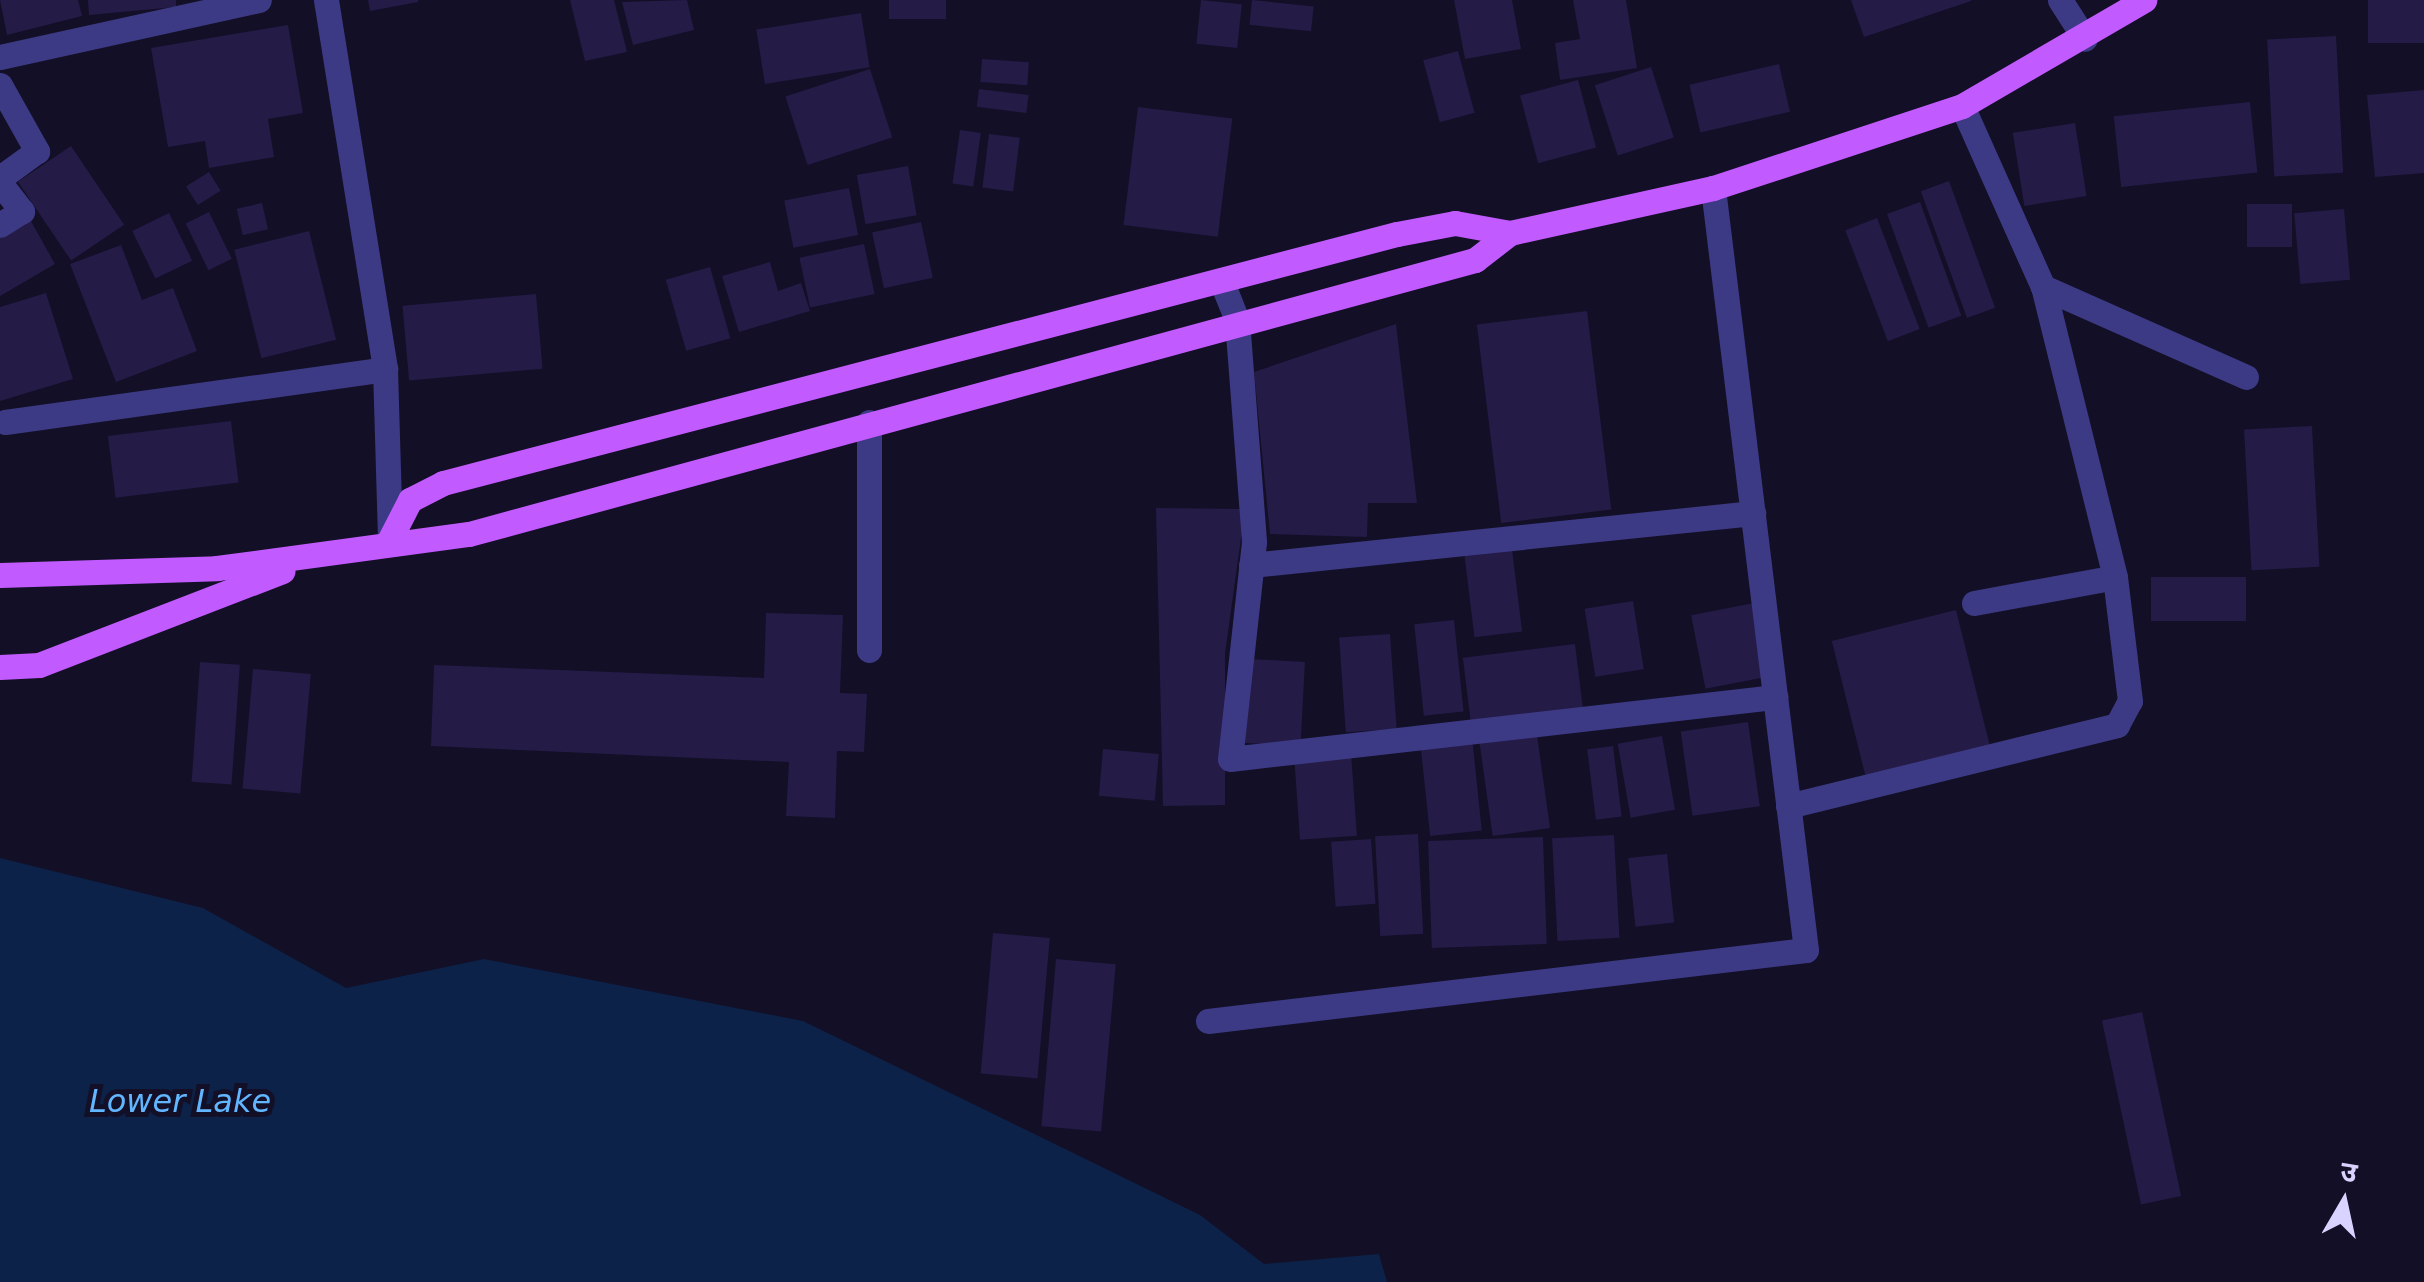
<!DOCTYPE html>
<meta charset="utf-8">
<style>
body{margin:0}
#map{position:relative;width:2424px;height:1282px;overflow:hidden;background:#130f26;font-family:"DejaVu Sans","Noto Sans Devanagari",sans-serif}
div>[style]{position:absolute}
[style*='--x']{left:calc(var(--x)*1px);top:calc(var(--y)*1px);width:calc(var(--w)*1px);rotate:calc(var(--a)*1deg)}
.water>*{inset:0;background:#0c2248}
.building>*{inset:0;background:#241b47;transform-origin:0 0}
.minor>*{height:25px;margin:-12.5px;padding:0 12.5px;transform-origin:12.5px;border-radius:12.5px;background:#3d3a85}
.major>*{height:25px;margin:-12.5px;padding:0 12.5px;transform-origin:12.5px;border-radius:12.5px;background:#c25bff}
span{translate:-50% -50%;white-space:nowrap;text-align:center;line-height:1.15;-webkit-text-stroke:10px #130f26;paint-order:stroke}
.water-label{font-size:32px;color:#62b6ff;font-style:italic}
.north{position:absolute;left:2294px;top:1152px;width:100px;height:100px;-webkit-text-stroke:8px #130f26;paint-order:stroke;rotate:9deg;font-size:28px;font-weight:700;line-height:40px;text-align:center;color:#d9d4ff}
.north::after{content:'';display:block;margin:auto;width:35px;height:45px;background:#d9d4ff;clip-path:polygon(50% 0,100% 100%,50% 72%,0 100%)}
</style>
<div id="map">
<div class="water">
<div style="clip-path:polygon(0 858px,203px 908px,346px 988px,484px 959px,803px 1021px,1200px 1215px,1264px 1264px,1379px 1254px,1387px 1282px,0 1282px)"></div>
</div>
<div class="building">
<div style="clip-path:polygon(0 0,78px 0,82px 16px,7px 35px)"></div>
<div style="clip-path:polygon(88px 0,176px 0,176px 7px,89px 15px)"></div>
<div style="clip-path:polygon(368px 0,418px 0,418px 2px,370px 11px)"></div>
<div style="clip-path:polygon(570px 0,614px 0,627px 52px,585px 61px)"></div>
<div style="clip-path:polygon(687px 0,694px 30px,633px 45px,622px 2px)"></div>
<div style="left:889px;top:0;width:57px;height:19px"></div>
<div style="left:1201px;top:0;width:41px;height:44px;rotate:6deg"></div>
<div style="left:1252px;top:0;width:62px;height:25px;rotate:6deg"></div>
<div style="clip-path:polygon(1454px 0,1512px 0,1521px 49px,1465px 59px)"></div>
<div style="clip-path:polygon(1573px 0,1626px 0,1637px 68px,1560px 80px,1555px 43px,1580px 39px)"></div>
<div style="clip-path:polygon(1851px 0,1971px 0,1971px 1px,1864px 37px)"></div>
<div style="left:2368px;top:0;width:56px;height:43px"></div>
<div style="left:861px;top:13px;width:55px;height:106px;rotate:81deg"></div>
<div style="clip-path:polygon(288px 25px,303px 113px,268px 119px,274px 157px,209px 168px,205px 141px,168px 147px,151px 48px)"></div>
<div style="left:2336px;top:36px;width:137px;height:69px;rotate:87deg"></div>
<div style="left:1458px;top:51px;width:64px;height:36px;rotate:75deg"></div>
<div style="left:982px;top:59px;width:47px;height:23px;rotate:4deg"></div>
<div style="left:1779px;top:64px;width:49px;height:92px;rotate:77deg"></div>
<div style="left:1651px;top:67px;width:74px;height:59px;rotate:72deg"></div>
<div style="left:870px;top:69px;width:72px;height:89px;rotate:72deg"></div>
<div style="left:1578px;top:80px;width:70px;height:60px;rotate:75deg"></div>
<div style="left:979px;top:89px;width:50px;height:18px;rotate:7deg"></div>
<div style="clip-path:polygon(2424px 90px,2424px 173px,2375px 177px,2367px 95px)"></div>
<div style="left:2250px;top:102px;width:71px;height:137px;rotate:84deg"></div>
<div style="left:1138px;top:107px;width:95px;height:119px;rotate:7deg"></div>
<div style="left:2075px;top:123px;width:74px;height:63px;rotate:81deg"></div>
<div style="left:960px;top:130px;width:21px;height:54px;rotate:8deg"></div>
<div style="left:989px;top:134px;width:31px;height:54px;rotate:7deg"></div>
<div style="left:71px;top:146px;width:95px;height:64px;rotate:56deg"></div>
<div style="left:908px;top:166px;width:50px;height:52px;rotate:80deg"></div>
<div style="left:209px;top:172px;width:22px;height:27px;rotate:58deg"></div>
<div style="left:1949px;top:181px;width:135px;height:30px;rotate:70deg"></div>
<div style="left:849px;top:188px;width:48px;height:66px;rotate:79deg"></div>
<div style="left:1920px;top:202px;width:121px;height:35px;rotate:70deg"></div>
<div style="left:262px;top:203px;width:27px;height:26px;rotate:77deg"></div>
<div style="left:2247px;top:204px;width:45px;height:43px"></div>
<div style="left:2344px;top:209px;width:71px;height:50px;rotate:85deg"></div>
<div style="left:209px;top:212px;width:52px;height:26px;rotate:64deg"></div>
<div style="left:169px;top:213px;width:53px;height:41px;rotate:64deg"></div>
<div style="clip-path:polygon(28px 216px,55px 264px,0 296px,0 232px)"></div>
<div style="left:1877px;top:218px;width:119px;height:34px;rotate:69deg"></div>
<div style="left:921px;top:222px;width:57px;height:50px;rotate:78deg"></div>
<div style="left:309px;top:231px;width:112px;height:77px;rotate:76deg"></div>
<div style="left:864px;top:244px;width:51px;height:66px;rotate:78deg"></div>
<div style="clip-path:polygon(121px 245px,142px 300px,173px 288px,197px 351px,116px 382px,70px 264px)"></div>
<div style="clip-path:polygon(770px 262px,778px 291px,801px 283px,810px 311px,739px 332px,722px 276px)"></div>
<div style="left:710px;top:267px;width:74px;height:46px;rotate:74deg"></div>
<div style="clip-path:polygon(46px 293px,73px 379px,0 401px,0 307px)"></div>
<div style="left:536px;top:294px;width:75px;height:134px;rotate:85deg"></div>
<div style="left:1587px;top:311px;width:200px;height:111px;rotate:83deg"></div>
<div style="clip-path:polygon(1396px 324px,1417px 503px,1368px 503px,1367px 537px,1270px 534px,1254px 372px)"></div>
<div style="left:231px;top:421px;width:62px;height:124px;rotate:83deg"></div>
<div style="left:2312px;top:426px;width:141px;height:68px;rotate:87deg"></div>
<div style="clip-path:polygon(1156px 508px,1245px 509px,1225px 654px,1225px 805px,1163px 806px)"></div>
<div style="left:1512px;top:549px;width:83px;height:48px;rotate:83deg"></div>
<div style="left:2151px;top:577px;width:95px;height:44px"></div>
<div style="left:1633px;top:601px;width:69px;height:49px;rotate:81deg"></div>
<div style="left:1754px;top:603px;width:75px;height:64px;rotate:79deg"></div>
<div style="left:1956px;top:610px;width:140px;height:128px;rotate:76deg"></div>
<div style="clip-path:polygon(766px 613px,843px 615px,840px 693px,867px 694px,864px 752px,837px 751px,835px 818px,786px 816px,789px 762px,431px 746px,434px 665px,764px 678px)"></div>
<div style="left:1454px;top:620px;width:92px;height:40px;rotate:84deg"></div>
<div style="left:1390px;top:634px;width:95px;height:51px;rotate:86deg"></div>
<div style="left:1575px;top:644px;width:64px;height:113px;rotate:83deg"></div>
<div style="left:1249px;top:659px;width:56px;height:84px;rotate:3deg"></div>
<div style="left:200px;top:662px;width:40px;height:120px;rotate:4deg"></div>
<div style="left:253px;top:669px;width:58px;height:120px;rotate:5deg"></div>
<div style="left:1748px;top:722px;width:85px;height:68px;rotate:82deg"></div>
<div style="left:1536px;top:728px;width:101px;height:58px;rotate:82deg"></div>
<div style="left:1662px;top:736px;width:75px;height:45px;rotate:80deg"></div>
<div style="left:1472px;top:737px;width:94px;height:52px;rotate:84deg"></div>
<div style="left:1613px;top:746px;width:71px;height:26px;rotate:83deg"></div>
<div style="left:1103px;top:749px;width:56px;height:47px;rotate:5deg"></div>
<div style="left:1351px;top:752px;width:84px;height:57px;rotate:86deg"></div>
<div style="left:1418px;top:834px;width:100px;height:43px;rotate:87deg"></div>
<div style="left:1614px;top:835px;width:103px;height:62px;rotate:87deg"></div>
<div style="left:1543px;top:837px;width:107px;height:115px;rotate:88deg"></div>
<div style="left:1371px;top:839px;width:65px;height:40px;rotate:86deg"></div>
<div style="left:1667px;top:854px;width:69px;height:39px;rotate:84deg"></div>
<div style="left:993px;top:933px;width:57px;height:141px;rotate:5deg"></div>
<div style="left:1056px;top:959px;width:60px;height:168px;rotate:5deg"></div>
<div style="left:2142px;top:1012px;width:188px;height:41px;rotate:78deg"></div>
</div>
<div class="minor">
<div style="--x:326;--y:0;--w:374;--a:80.9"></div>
<div style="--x:385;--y:369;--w:170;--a:88.3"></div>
<div style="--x:2060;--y:0;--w:46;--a:57.3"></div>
<div style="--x:0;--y:57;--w:265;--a:-12.4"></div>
<div style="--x:0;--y:85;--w:76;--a:60.7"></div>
<div style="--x:37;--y:151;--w:46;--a:143.9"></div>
<div style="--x:0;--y:183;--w:36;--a:52"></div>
<div style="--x:22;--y:211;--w:26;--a:148"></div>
<div style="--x:1221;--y:280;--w:43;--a:68.2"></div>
<div style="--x:1237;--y:320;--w:223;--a:85.6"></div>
<div style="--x:1254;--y:542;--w:218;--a:96.3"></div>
<div style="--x:1230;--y:759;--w:549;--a:-6.49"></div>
<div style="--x:2043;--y:287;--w:222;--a:23.9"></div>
<div style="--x:5;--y:422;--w:384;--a:-7.9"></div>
<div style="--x:869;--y:422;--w:228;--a:90"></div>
<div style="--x:1251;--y:565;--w:505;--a:-5.91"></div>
<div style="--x:1974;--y:603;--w:143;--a:-10.4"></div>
<div style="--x:1788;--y:806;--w:339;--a:-13.8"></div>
<div style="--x:2117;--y:725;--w:27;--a:-62"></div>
<div style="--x:2130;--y:701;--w:125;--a:-96.9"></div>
<div style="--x:2115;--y:577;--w:299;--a:-103.9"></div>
<div style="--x:2043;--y:287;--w:198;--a:-114.1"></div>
<div style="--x:1208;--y:1021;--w:602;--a:-6.77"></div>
<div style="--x:1806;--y:950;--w:768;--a:-96.96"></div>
</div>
<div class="major">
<div style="--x:390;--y:539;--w:44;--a:-62.9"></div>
<div style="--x:410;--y:500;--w:37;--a:-27"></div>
<div style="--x:443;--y:483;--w:986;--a:-14.63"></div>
<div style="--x:1397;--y:234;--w:59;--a:-10.7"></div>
<div style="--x:1455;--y:223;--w:56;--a:10.3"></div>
<div style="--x:1510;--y:233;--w:208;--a:-12.5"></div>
<div style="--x:1713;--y:188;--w:262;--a:-18.2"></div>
<div style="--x:1962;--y:106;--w:211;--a:-30.2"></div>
<div style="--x:0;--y:575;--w:217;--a:-1.8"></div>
<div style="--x:217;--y:568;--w:254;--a:-7.7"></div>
<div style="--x:469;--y:534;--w:1043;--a:-15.24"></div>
<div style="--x:1475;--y:260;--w:44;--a:-37.6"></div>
<div style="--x:0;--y:667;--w:39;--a:-3"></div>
<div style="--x:39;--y:665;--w:261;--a:-21.1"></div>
</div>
<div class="water-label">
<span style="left:180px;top:1101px">Lower Lake</span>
</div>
<div class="north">उ</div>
</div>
